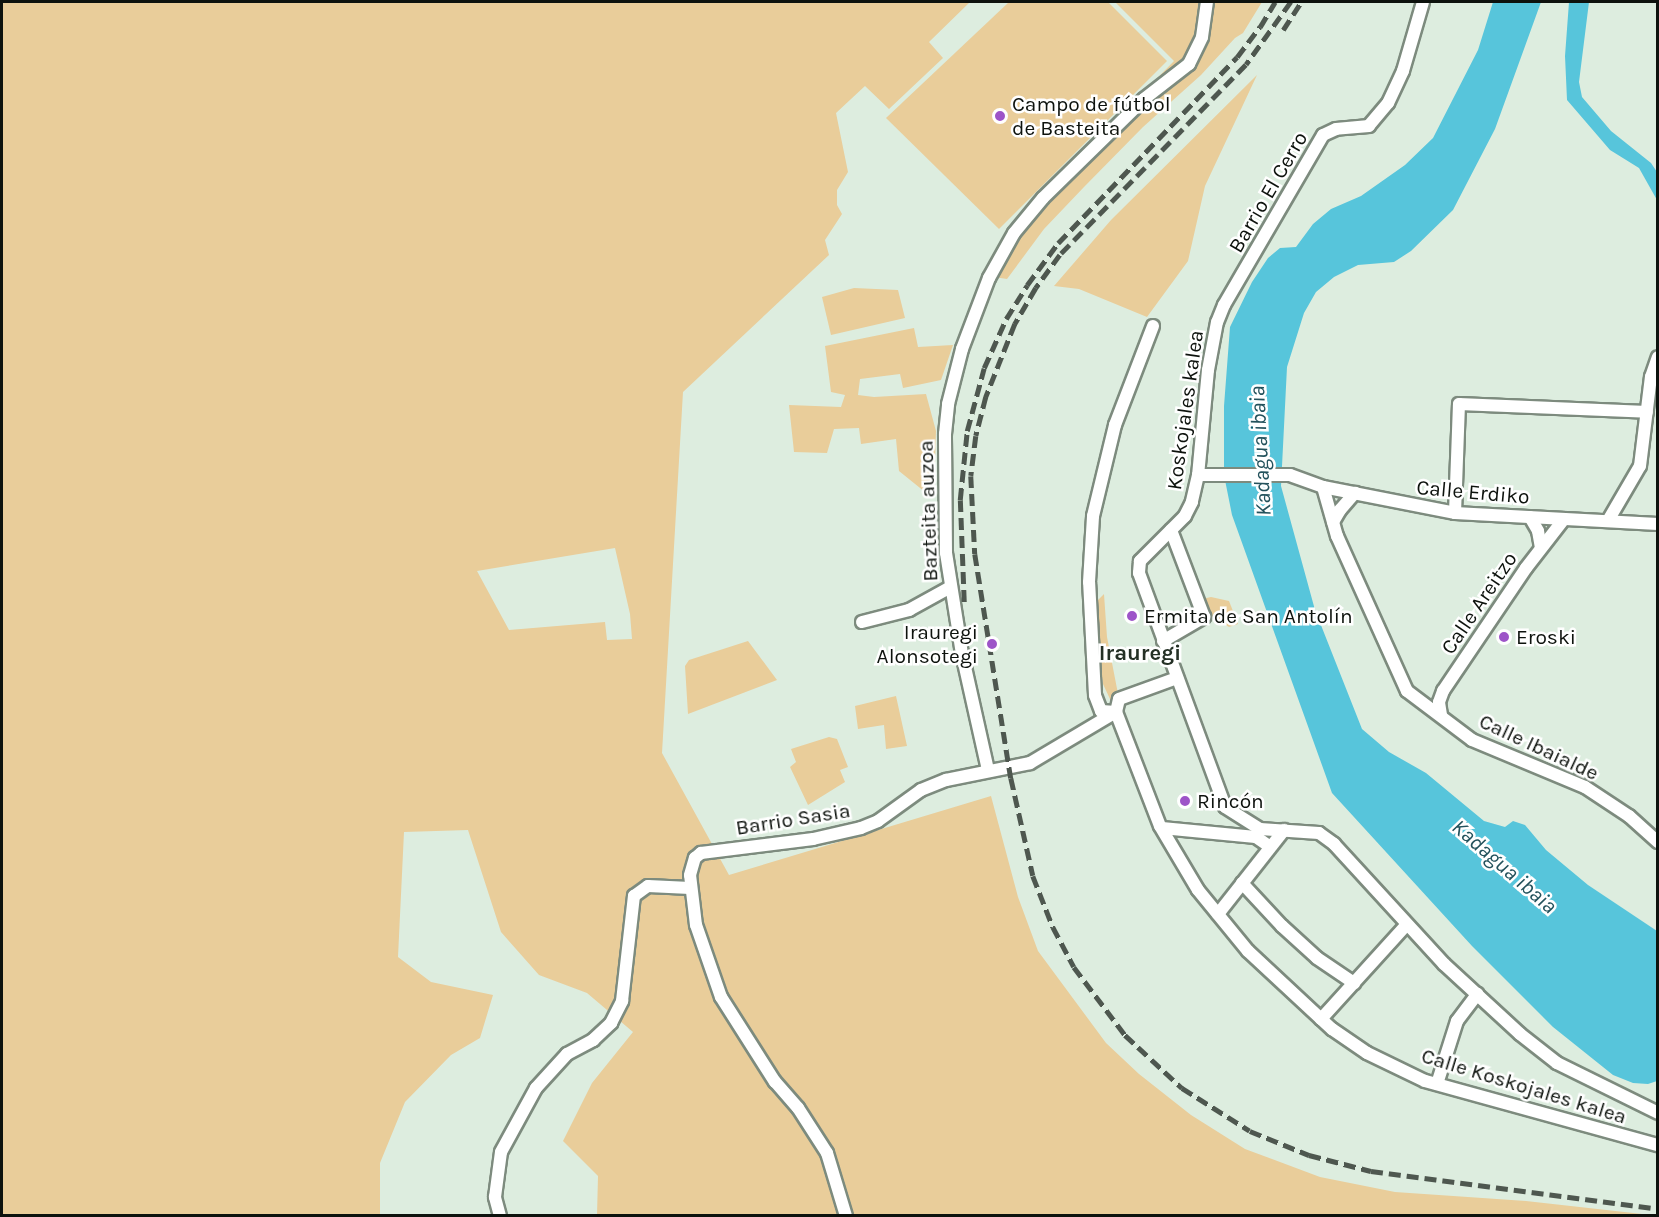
<!DOCTYPE html>
<meta charset="utf-8">
<style>
body{margin:0}
#map{position:relative;width:1659px;height:1217px;overflow:hidden;background:#ddeddf;font-family:Karla,sans-serif}
div>[style]{position:absolute}
[style*='--x']{left:calc(var(--x)*1px);top:calc(var(--y)*1px);width:calc(var(--w)*1px);rotate:calc(var(--a)*1deg)}
.green>*{inset:0;background:#e9cd9a}
.water>*{inset:0;background:#57c5db}
.roads{filter:drop-shadow(2px 0 #7d8b7e) drop-shadow(-2px 0 #7d8b7e) drop-shadow(0 2px #7d8b7e) drop-shadow(0 -2px #7d8b7e)}
.street>*{height:12px;margin:-6px;padding:0 6px;transform-origin:6px;border-radius:6px;background:#fff}
.rail>*{height:4.5px;margin-top:-2.25px;transform-origin:0;background:repeating-linear-gradient(90deg,#4e574f 0 12px,transparent 0 18px)}
.dots>*{width:16px;height:16px;translate:-50% -50%;box-sizing:border-box;border:3px solid #fff;border-radius:50%}
span{translate:-50% -50%;white-space:nowrap;text-align:center;line-height:1.15;-webkit-text-stroke:5px #fff;paint-order:stroke}
.poi-label{font-size:21px;color:#0d120d}
.left{translate:0 -50%;text-align:left}
.right{translate:-100% -50%;text-align:right}
.street-label{font-size:21px;color:#0d120d}
.water-label{font-size:22px;color:#23525c;font-style:italic}
.neighbourhood-label{font-size:22px;color:#243025;font-weight:700}
.frame{position:absolute;inset:0;border:3px solid #0d120d;pointer-events:none}
</style>
<div id="map">
<div class="green">
<div style="clip-path:polygon(evenodd,2px 2px,970px 2px,929px 42px,943px 58px,889px 109px,865px 86px,836px 113px,848px 172px,837px 190px,837px 205px,842px 214px,825px 240px,829px 255px,683px 392px,662px 753px,729px 875px,991px 796px,1018px 897px,1038px 951px,1106px 1043px,1139px 1074px,1191px 1115px,1245px 1149px,1320px 1177px,1395px 1192px,1526px 1201px,1651px 1215px,597px 1215px,598px 1176px,563px 1141px,592px 1083px,633px 1032px,587px 993px,539px 975px,501px 932px,468px 830px,404px 832px,398px 957px,431px 982px,493px 995px,480px 1038px,451px 1055px,405px 1102px,380px 1163px,380px 1215px,2px 1215px,2px 2px,615px 548px,630px 614px,632px 639px,607px 640px,605px 622px,509px 630px,477px 571px,615px 548px)"></div>
<div style="clip-path:polygon(1009px 2px,1108px 2px,1167px 61px,999px 229px,886px 118px)"></div>
<div style="clip-path:polygon(1115px 2px,1262px 2px,1243px 33px,1235px 38px,1201px 75px,1143px 127px,1084px 187px,1044px 229px,1007px 279px,994px 277px,990px 262px,1007px 232px,1174px 61px)"></div>
<div style="clip-path:polygon(1257px 75px,1205px 186px,1188px 261px,1147px 317px,1079px 289px,1054px 286px,1111px 220px)"></div>
<div style="clip-path:polygon(854px 288px,898px 290px,905px 318px,831px 335px,822px 297px)"></div>
<div style="clip-path:polygon(914px 328px,918px 347px,953px 345px,941px 380px,903px 388px,900px 374px,860px 379px,858px 395px,874px 397px,926px 394px,936px 431px,934px 492px,925px 492px,899px 471px,896px 439px,861px 444px,859px 428px,834px 429px,827px 453px,794px 452px,789px 405px,841px 407px,845px 395px,831px 392px,825px 346px)"></div>
<div style="clip-path:polygon(1104px 594px,1107px 637px,1119px 699px,1116px 712px,1103px 684px,1097px 645px,1095px 603px)"></div>
<div style="clip-path:polygon(1211px 597px,1229px 601px,1238px 624px,1229px 627px,1206px 613px,1202px 599px)"></div>
<div style="clip-path:polygon(748px 641px,777px 680px,688px 714px,685px 666px,689px 660px)"></div>
<div style="clip-path:polygon(896px 696px,907px 746px,886px 749px,884px 725px,858px 729px,855px 706px)"></div>
<div style="clip-path:polygon(829px 737px,837px 739px,848px 767px,840px 770px,845px 782px,808px 805px,790px 767px,796px 762px,791px 749px)"></div>
</div>
<div class="water">
<div style="clip-path:polygon(1493px 2px,1541px 2px,1495px 129px,1453px 210px,1411px 251px,1394px 262px,1358px 265px,1334px 277px,1316px 292px,1304px 313px,1287px 367px,1281px 486px,1315px 610px,1362px 729px,1389px 752px,1426px 773px,1484px 821px,1505px 827px,1513px 821px,1525px 825px,1546px 850px,1588px 885px,1657px 931px,1657px 1081px,1648px 1084px,1633px 1083px,1613px 1075px,1553px 1027px,1472px 946px,1332px 793px,1232px 515px,1224px 475px,1224px 406px,1230px 327px,1252px 282px,1268px 258px,1280px 248px,1296px 247px,1313px 224px,1331px 209px,1361px 196px,1405px 165px,1433px 138px,1478px 50px)"></div>
<div style="clip-path:polygon(1569px 2px,1589px 2px,1579px 82px,1582px 97px,1611px 131px,1651px 163px,1657px 172px,1657px 200px,1639px 168px,1610px 150px,1567px 100px,1565px 56px)"></div>
</div>
<div class="roads">
<div class="street">
<div style="--x:1423;--y:2;--w:72;--a:106.2"></div>
<div style="--x:1403;--y:71;--w:35;--a:115"></div>
<div style="--x:1388;--y:103;--w:30;--a:130"></div>
<div style="--x:1369;--y:126;--w:33;--a:175"></div>
<div style="--x:1336;--y:129;--w:14;--a:155"></div>
<div style="--x:1323;--y:135;--w:197;--a:120.2"></div>
<div style="--x:1224;--y:305;--w:18;--a:112"></div>
<div style="--x:1217;--y:322;--w:49;--a:100.6"></div>
<div style="--x:1208;--y:370;--w:105;--a:95.4"></div>
<div style="--x:1198;--y:475;--w:28;--a:103"></div>
<div style="--x:1192;--y:502;--w:16;--a:117"></div>
<div style="--x:1185;--y:516;--w:64;--a:135"></div>
<div style="--x:1140;--y:561;--w:12;--a:95"></div>
<div style="--x:1139;--y:573;--w:249;--a:69.8"></div>
<div style="--x:1225;--y:807;--w:41;--a:32.2"></div>
<div style="--x:1260;--y:829;--w:59;--a:3.9"></div>
<div style="--x:1319;--y:833;--w:19;--a:36"></div>
<div style="--x:1334;--y:844;--w:163;--a:47.5"></div>
<div style="--x:1444;--y:964;--w:103;--a:42.6"></div>
<div style="--x:1520;--y:1034;--w:47;--a:38.1"></div>
<div style="--x:1557;--y:1063;--w:113;--a:26.3"></div>
<div style="--x:1198;--y:475;--w:92;--a:0"></div>
<div style="--x:1290;--y:475;--w:35;--a:20"></div>
<div style="--x:1323;--y:487;--w:135;--a:11.1"></div>
<div style="--x:1455;--y:513;--w:203;--a:3.1"></div>
<div style="--x:1323;--y:487;--w:51;--a:74.1"></div>
<div style="--x:1337;--y:536;--w:170;--a:65.7"></div>
<div style="--x:1407;--y:691;--w:81;--a:37"></div>
<div style="--x:1472;--y:740;--w:122;--a:22.6"></div>
<div style="--x:1585;--y:787;--w:53;--a:33.4"></div>
<div style="--x:1629;--y:816;--w:39;--a:42"></div>
<div style="--x:1455;--y:513;--w:109;--a:-87.9"></div>
<div style="--x:1459;--y:404;--w:188;--a:2.4"></div>
<div style="--x:1530;--y:517;--w:16;--a:60"></div>
<div style="--x:1538;--y:531;--w:17;--a:80"></div>
<div style="--x:1609;--y:519;--w:61;--a:-59.7"></div>
<div style="--x:1640;--y:466;--w:90;--a:-83"></div>
<div style="--x:1651;--y:377;--w:21;--a:-71"></div>
<div style="--x:1333;--y:522;--w:14;--a:-60"></div>
<div style="--x:1340;--y:510;--w:23;--a:-49"></div>
<div style="--x:862;--y:622;--w:49;--a:-14.3"></div>
<div style="--x:909;--y:610;--w:46;--a:-28.8"></div>
<div style="--x:1163;--y:641;--w:48;--a:-30.3"></div>
<div style="--x:1204;--y:617;--w:93;--a:-110.8"></div>
<div style="--x:1116;--y:712;--w:122;--a:68.9"></div>
<div style="--x:1160;--y:826;--w:74;--a:59.3"></div>
<div style="--x:1198;--y:890;--w:79;--a:50.7"></div>
<div style="--x:1248;--y:951;--w:115;--a:42.9"></div>
<div style="--x:1332;--y:1029;--w:42;--a:34.4"></div>
<div style="--x:1367;--y:1053;--w:64;--a:25.8"></div>
<div style="--x:1425;--y:1081;--w:242;--a:15.4"></div>
<div style="--x:1116;--y:712;--w:15;--a:-176"></div>
<div style="--x:1101;--y:711;--w:17;--a:-111"></div>
<div style="--x:1095;--y:695;--w:113;--a:-93"></div>
<div style="--x:1089;--y:582;--w:66;--a:-86.5"></div>
<div style="--x:1093;--y:516;--w:94;--a:-76.4"></div>
<div style="--x:1115;--y:425;--w:106;--a:-69"></div>
<div style="--x:1116;--y:712;--w:13;--a:-77"></div>
<div style="--x:1119;--y:699;--w:62;--a:-19.9"></div>
<div style="--x:1441;--y:715;--w:13;--a:-99"></div>
<div style="--x:1439;--y:702;--w:12;--a:-70"></div>
<div style="--x:1443;--y:691;--w:148;--a:-56"></div>
<div style="--x:1526;--y:568;--w:62;--a:-52.2"></div>
<div style="--x:988;--y:770;--w:119;--a:-102.6"></div>
<div style="--x:962;--y:654;--w:102;--a:-99"></div>
<div style="--x:946;--y:553;--w:119;--a:-90.5"></div>
<div style="--x:945;--y:434;--w:30;--a:-84"></div>
<div style="--x:948;--y:404;--w:57;--a:-75.7"></div>
<div style="--x:962;--y:349;--w:76;--a:-69.2"></div>
<div style="--x:989;--y:278;--w:51;--a:-60.9"></div>
<div style="--x:1014;--y:233;--w:45;--a:-50.4"></div>
<div style="--x:1043;--y:198;--w:141;--a:-44.4"></div>
<div style="--x:1144;--y:99;--w:57;--a:-37.9"></div>
<div style="--x:1189;--y:64;--w:30;--a:-64"></div>
<div style="--x:1202;--y:37;--w:35;--a:-82"></div>
<div style="--x:1162;--y:828;--w:94;--a:5.5"></div>
<div style="--x:1256;--y:837;--w:16;--a:35"></div>
<div style="--x:1242;--y:883;--w:59;--a:47.1"></div>
<div style="--x:1282;--y:926;--w:47;--a:42.4"></div>
<div style="--x:1317;--y:958;--w:45;--a:34"></div>
<div style="--x:1218;--y:914;--w:107;--a:-51.8"></div>
<div style="--x:1321;--y:1019;--w:128;--a:-47.8"></div>
<div style="--x:1437;--y:1084;--w:66;--a:-72.4"></div>
<div style="--x:1457;--y:1021;--w:34;--a:-53"></div>
<div style="--x:500;--y:1216;--w:20;--a:-105"></div>
<div style="--x:495;--y:1197;--w:45;--a:-82.4"></div>
<div style="--x:501;--y:1152;--w:73;--a:-61.3"></div>
<div style="--x:536;--y:1088;--w:46;--a:-47.6"></div>
<div style="--x:567;--y:1054;--w:30;--a:-28"></div>
<div style="--x:593;--y:1040;--w:25;--a:-43"></div>
<div style="--x:611;--y:1023;--w:25;--a:-63"></div>
<div style="--x:622;--y:1001;--w:106;--a:-83.5"></div>
<div style="--x:634;--y:896;--w:17;--a:-36"></div>
<div style="--x:648;--y:886;--w:42;--a:2.7"></div>
<div style="--x:846;--y:1216;--w:66;--a:-106.8"></div>
<div style="--x:827;--y:1153;--w:54;--a:-122.8"></div>
<div style="--x:798;--y:1108;--w:35;--a:-131"></div>
<div style="--x:775;--y:1082;--w:101;--a:-122.4"></div>
<div style="--x:721;--y:997;--w:76;--a:-109.1"></div>
<div style="--x:696;--y:925;--w:50;--a:-96.8"></div>
<div style="--x:690;--y:875;--w:18;--a:-74"></div>
<div style="--x:695;--y:858;--w:8;--a:-40"></div>
<div style="--x:701;--y:853;--w:113;--a:-7.1"></div>
<div style="--x:813;--y:839;--w:49;--a:-12.9"></div>
<div style="--x:861;--y:828;--w:18;--a:-22"></div>
<div style="--x:878;--y:821;--w:53;--a:-35.8"></div>
<div style="--x:921;--y:790;--w:27;--a:-22"></div>
<div style="--x:946;--y:780;--w:86;--a:-11.4"></div>
<div style="--x:1030;--y:763;--w:100;--a:-30.7"></div>
</div>
</div>
<div class="rail">
<div style="--x:1291;--y:2;--w:77;--a:125.5"></div>
<div style="--x:1246;--y:65;--w:266;--a:134.4"></div>
<div style="--x:1060;--y:255;--w:41;--a:126"></div>
<div style="--x:1036;--y:288;--w:42;--a:120.3"></div>
<div style="--x:1015;--y:324;--w:79;--a:111.7"></div>
<div style="--x:986;--y:397;--w:40;--a:104.4"></div>
<div style="--x:976;--y:436;--w:40;--a:97.1"></div>
<div style="--x:971;--y:476;--w:78;--a:87.1"></div>
<div style="--x:975;--y:554;--w:227;--a:80.9"></div>
<div style="--x:1011;--y:778;--w:100;--a:77.3"></div>
<div style="--x:1033;--y:876;--w:55;--a:68.6"></div>
<div style="--x:1053;--y:927;--w:45;--a:62.3"></div>
<div style="--x:1074;--y:967;--w:85;--a:53.1"></div>
<div style="--x:1125;--y:1035;--w:78;--a:42.9"></div>
<div style="--x:1182;--y:1088;--w:80;--a:32.3"></div>
<div style="--x:1250;--y:1131;--w:64;--a:22.1"></div>
<div style="--x:1309;--y:1155;--w:64;--a:14.5"></div>
<div style="--x:1371;--y:1171;--w:290;--a:7.5"></div>
<div style="--x:1283;--y:30;--w:33;--a:-57"></div>
<div style="--x:964;--y:602;--w:102;--a:-92.2"></div>
<div style="--x:960;--y:500;--w:69;--a:-84.2"></div>
<div style="--x:967;--y:431;--w:65;--a:-74.9"></div>
<div style="--x:984;--y:368;--w:54;--a:-65.8"></div>
<div style="--x:1006;--y:319;--w:40;--a:-58"></div>
<div style="--x:1027;--y:285;--w:52;--a:-53.6"></div>
<div style="--x:1058;--y:243;--w:258;--a:-46.1"></div>
<div style="--x:1237;--y:57;--w:38;--a:-53"></div>
<div style="--x:1260;--y:27;--w:29;--a:-59"></div>
</div>
<div class="dots">
<div style="left:1000px;top:116px;background:#9d54c8"></div>
<div style="left:1132px;top:616px;background:#9d54c8"></div>
<div style="left:1504px;top:637px;background:#9d54c8"></div>
<div style="left:992px;top:644px;background:#9d54c8"></div>
<div style="left:1185px;top:801px;background:#9d54c8"></div>
</div>
<div class="poi-label">
<span class="left" style="left:1012px;top:116px">Campo de fútbol<br>de Basteita</span>
<span class="left" style="left:1144px;top:616px">Ermita de San Antolín</span>
<span class="right" style="left:978px;top:644px">Irauregi<br>Alonsotegi</span>
<span class="left" style="left:1516px;top:637px">Eroski</span>
<span class="left" style="left:1197px;top:801px">Rincón</span>
</div>
<div class="street-label">
<span style="left:1268px;top:192px;rotate:-60deg">Barrio El Cerro</span>
<span style="left:1185px;top:410px;rotate:-82deg">Koskojales kalea</span>
<span style="left:1473px;top:492px;rotate:5deg">Calle Erdiko</span>
<span style="left:928px;top:511px;rotate:-92deg">Bazteita auzoa</span>
<span style="left:1479px;top:603px;rotate:-56deg">Calle Areitzo</span>
<span style="left:1539px;top:747px;rotate:25deg">Calle Ibaialde</span>
<span style="left:793px;top:819px;rotate:-9deg">Barrio Sasia</span>
<span style="left:1524px;top:1086px;rotate:17deg">Calle Koskojales kalea</span>
</div>
<div class="water-label">
<span style="left:1261px;top:451px;rotate:-93deg">Kadagua ibaia</span>
<span style="left:1504px;top:867px;rotate:41deg">Kadagua ibaia</span>
</div>
<div class="neighbourhood-label">
<span style="left:1140px;top:654px">Irauregi</span>
</div>
<div class="frame"></div>
</div>
